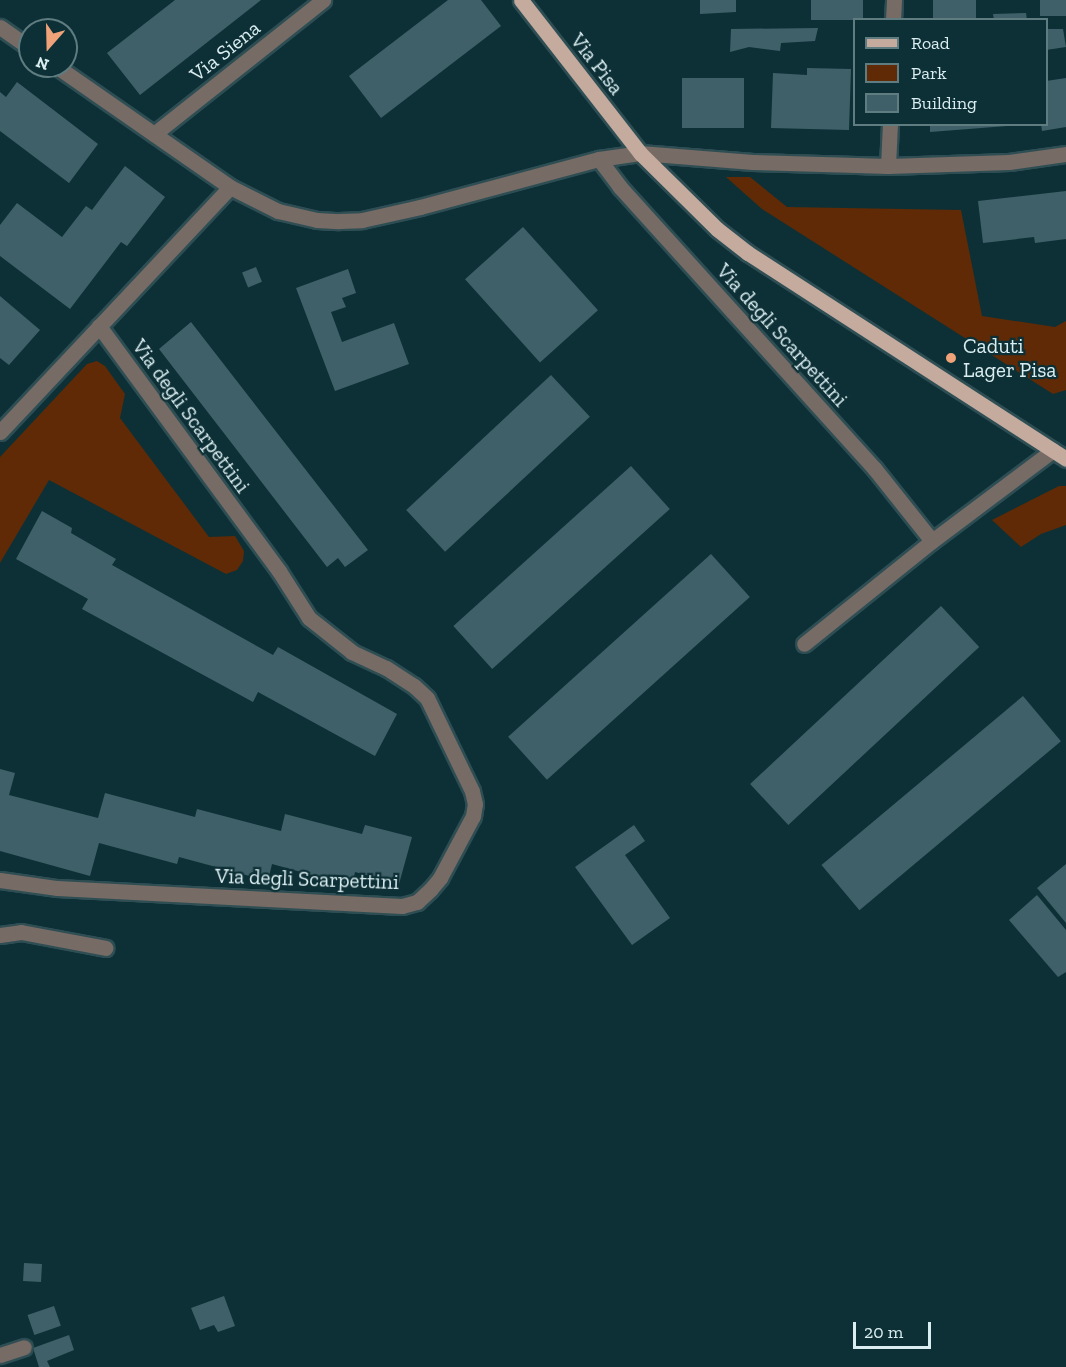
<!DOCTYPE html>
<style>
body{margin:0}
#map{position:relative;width:1066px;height:1367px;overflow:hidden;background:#0d3036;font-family:"Zilla Slab",serif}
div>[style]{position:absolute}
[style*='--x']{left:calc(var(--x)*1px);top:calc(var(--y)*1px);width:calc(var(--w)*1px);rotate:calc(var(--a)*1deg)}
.green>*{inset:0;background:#5f2a05}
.building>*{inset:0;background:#3f6068;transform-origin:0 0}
.roads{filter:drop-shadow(2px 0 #2e4e54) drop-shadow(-2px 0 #2e4e54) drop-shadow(0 2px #2e4e54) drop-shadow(0 -2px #2e4e54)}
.minor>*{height:15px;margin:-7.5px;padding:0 7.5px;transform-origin:7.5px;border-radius:7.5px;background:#776b65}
.major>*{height:15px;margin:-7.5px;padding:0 7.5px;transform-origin:7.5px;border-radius:7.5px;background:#c4ab9e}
.dots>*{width:16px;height:16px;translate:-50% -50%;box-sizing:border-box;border:3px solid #0d3036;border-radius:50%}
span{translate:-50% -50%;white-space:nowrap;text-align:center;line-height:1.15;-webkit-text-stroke:4.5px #0d3036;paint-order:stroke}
.street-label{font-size:21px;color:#daedf1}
.poi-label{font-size:21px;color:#daedf1}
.left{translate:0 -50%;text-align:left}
.legend{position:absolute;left:853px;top:18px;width:195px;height:108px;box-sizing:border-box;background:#0d3036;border:2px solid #5f7c81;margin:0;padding:8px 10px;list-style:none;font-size:18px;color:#daedf1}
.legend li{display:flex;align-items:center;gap:12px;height:30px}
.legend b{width:30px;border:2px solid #5f7c81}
.north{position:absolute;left:18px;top:18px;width:60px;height:60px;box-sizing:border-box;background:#0d3036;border:2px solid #5f7c81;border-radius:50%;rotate:200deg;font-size:16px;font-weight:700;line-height:24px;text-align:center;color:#daedf1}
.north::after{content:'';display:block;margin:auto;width:21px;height:27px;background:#f0a278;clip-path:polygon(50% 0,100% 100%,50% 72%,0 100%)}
.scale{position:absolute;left:853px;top:1322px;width:78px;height:27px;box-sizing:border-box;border:3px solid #daedf1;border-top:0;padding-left:8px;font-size:18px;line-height:21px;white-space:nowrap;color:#daedf1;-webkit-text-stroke:4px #0d3036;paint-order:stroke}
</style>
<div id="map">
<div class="green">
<div style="clip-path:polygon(726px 177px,750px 177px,787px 207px,961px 210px,982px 316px,1055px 327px,1066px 321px,1066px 390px,1053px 394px,762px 209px)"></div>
<div style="clip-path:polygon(97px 361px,105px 366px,125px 394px,120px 418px,209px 537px,235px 536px,244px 551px,243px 561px,237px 570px,226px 574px,49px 480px,0 563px,0 457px,87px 364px)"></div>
<div style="clip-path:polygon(1059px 486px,1066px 486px,1066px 525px,1041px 534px,1021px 547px,992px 520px)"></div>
</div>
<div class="building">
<div style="clip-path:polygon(175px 0,261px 0,140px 95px,107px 53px)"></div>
<div style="clip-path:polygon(448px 0,481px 0,501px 26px,381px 118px,349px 76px)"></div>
<div style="clip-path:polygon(700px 0,736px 0,736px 12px,700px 14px)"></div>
<div style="left:811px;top:0;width:52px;height:20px"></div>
<div style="left:933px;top:0;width:43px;height:18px"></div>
<div style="left:1040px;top:0;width:26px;height:16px"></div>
<div style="clip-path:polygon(1026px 13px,1027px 20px,994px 20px,993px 14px)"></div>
<div style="clip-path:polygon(818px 28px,815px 41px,781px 43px,780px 51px,749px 47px,730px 52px,731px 29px)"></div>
<div style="clip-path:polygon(1046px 29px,1063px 29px,1066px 47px,1046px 50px)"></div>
<div style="clip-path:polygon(807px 68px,851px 69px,849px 130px,771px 128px,773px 73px,807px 75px)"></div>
<div style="left:682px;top:78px;width:62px;height:50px"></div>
<div style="clip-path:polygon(1066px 78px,1066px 127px,1042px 131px,1041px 124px,1046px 124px,1046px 81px)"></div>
<div style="clip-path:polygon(17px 82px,98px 144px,69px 183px,0 131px,0 92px,6px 97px)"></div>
<div style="clip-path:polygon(930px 124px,1007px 124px,1007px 126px,930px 132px)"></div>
<div style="clip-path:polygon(125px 166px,165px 197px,127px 246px,121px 242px,70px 309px,0 256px,0 225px,17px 203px,62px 237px,86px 206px,92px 210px)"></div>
<div style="clip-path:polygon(1066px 191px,1066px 239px,1035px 243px,1034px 237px,983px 243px,978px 201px)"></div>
<div style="left:523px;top:227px;width:112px;height:78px;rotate:48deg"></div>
<div style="left:256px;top:267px;width:16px;height:15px;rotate:68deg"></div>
<div style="clip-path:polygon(348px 269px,356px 293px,342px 298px,346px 307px,331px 312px,342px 342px,394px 323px,409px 364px,335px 391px,296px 288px)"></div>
<div style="clip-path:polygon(0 296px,40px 330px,9px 365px,0 358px)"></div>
<div style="clip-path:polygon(191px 322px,368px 550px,345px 567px,338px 558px,327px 567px,159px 349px)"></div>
<div style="left:551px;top:375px;width:57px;height:198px;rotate:47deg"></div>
<div style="left:631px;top:466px;width:58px;height:239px;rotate:48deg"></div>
<div style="clip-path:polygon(42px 511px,72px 528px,71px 533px,116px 559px,112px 565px,273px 655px,278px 647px,397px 714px,375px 756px,258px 692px,253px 702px,82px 609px,88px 599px,16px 559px)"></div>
<div style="left:711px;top:554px;width:58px;height:273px;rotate:48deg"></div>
<div style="left:941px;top:606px;width:56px;height:261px;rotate:47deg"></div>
<div style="left:1023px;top:696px;width:59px;height:263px;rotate:50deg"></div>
<div style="clip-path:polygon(0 769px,15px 773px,9px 795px,98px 818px,105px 793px,195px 817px,197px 809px,281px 831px,285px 814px,362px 834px,365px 825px,412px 837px,399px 884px,355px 872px,352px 886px,272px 864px,268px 881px,179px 857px,177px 864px,99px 843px,90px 876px,0 851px)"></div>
<div style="clip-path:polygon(634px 825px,645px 841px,625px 855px,670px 918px,632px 945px,575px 867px)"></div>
<div style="clip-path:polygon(1066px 864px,1066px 923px,1037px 888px)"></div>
<div style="clip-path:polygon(1037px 895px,1066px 930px,1066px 972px,1058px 977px,1009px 920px)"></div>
<div style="left:24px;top:1263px;width:18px;height:18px;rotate:3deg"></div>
<div style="clip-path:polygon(224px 1296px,235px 1326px,218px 1332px,214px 1325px,200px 1330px,191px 1308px)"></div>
<div style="left:54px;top:1306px;width:21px;height:28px;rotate:71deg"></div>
<div style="clip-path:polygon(69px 1335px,74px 1350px,47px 1361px,50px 1367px,39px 1367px,33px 1348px)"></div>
</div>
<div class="roads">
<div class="minor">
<div style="--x:893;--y:20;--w:20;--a:-87"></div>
<div style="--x:0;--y:27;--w:37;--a:35"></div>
<div style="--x:56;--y:66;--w:212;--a:34.8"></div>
<div style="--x:154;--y:134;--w:216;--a:-38.4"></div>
<div style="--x:599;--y:159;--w:35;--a:53"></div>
<div style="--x:620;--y:187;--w:379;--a:47.9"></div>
<div style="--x:874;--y:468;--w:93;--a:51.5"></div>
<div style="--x:932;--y:541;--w:164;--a:141.2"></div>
<div style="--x:888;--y:166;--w:42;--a:-87.3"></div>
<div style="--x:0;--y:432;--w:336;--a:-46.8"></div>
<div style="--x:230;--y:187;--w:54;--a:26.6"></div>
<div style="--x:278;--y:211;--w:40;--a:13"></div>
<div style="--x:317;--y:220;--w:22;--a:3"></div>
<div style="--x:339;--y:221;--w:23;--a:-2"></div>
<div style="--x:362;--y:220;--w:59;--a:-12.6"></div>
<div style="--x:420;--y:207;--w:185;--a:-15"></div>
<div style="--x:599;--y:159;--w:41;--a:-8.3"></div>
<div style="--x:640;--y:153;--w:113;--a:4.6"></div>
<div style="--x:753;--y:162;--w:135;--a:1.7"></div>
<div style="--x:888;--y:166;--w:121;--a:-1.9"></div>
<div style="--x:1009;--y:162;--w:58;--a:-8"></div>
<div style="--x:932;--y:541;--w:151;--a:-36.9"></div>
<div style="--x:0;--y:880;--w:58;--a:8"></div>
<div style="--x:57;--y:888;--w:345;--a:3"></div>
<div style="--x:402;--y:906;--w:16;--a:-15"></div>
<div style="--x:417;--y:902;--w:18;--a:-43"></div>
<div style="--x:430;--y:890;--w:16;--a:-50"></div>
<div style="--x:440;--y:878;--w:70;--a:-62"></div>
<div style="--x:473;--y:816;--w:12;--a:-81"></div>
<div style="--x:475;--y:804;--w:13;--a:-103"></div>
<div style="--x:472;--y:791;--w:103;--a:-115.8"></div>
<div style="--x:427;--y:698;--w:18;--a:-137"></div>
<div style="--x:414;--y:686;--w:33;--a:-147"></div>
<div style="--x:386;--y:668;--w:38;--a:-155"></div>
<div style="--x:352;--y:652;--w:55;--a:-141.7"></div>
<div style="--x:309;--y:618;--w:56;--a:-122.6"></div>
<div style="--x:279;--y:571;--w:304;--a:-126.3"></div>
<div style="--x:0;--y:935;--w:21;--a:-8"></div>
<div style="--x:21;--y:932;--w:86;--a:10.7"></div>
<div style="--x:0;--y:1355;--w:25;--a:-18"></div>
</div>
<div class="major">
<div style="--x:521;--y:0;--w:194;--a:52.1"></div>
<div style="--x:640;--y:153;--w:108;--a:44.6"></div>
<div style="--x:717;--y:229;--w:39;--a:38"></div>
<div style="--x:748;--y:253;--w:379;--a:32.9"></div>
</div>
</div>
<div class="dots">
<div style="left:951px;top:358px;background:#f0a278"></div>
</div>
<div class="street-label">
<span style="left:225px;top:51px;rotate:-39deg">Via Siena</span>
<span style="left:597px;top:64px;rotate:52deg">Via Pisa</span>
<span style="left:782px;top:335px;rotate:48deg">Via degli Scarpettini</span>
<span style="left:191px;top:416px;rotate:54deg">Via degli Scarpettini</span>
<span style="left:307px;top:879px;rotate:2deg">Via degli Scarpettini</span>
</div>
<div class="poi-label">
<span class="left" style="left:963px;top:358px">Caduti<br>Lager Pisa</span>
</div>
<ul class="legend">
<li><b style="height:8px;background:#c4ab9e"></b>Road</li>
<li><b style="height:16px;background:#5f2a05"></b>Park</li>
<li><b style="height:16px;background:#3f6068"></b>Building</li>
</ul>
<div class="north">N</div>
<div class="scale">20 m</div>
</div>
